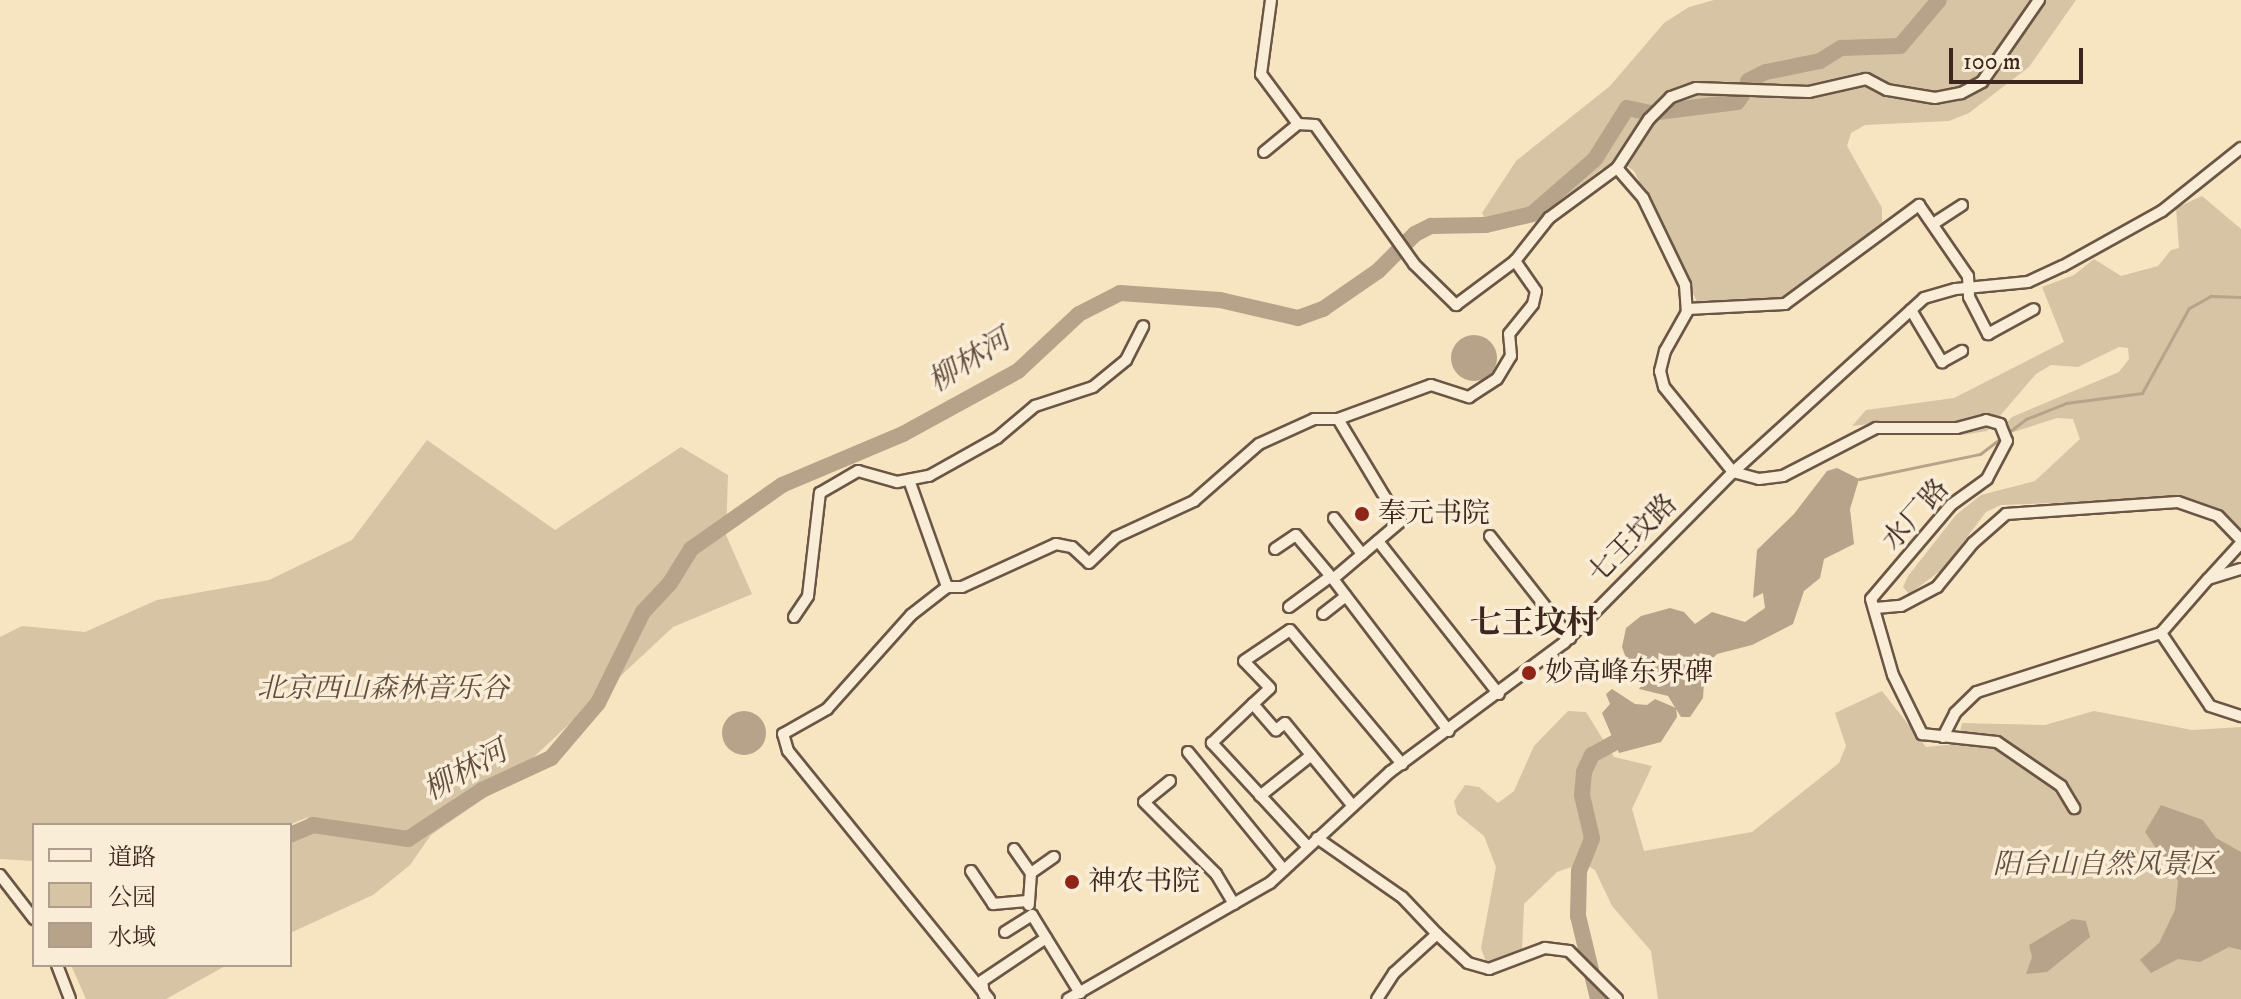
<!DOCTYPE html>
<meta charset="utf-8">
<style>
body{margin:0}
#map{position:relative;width:2241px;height:999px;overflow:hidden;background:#f7e4c1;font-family:"IM FELL DW Pica","Noto Serif SC",serif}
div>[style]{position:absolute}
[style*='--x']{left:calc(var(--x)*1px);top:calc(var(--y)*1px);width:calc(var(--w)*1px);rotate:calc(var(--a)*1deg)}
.green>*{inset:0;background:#d7c4a5}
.water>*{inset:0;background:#b7a389}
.round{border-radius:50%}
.stream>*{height:3px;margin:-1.5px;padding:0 1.5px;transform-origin:1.5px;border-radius:1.5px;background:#b7a389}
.river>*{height:16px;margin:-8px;padding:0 8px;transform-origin:8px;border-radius:8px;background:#b7a389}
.roads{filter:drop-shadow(2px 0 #6b5646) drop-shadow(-2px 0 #6b5646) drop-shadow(0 2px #6b5646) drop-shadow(0 -2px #6b5646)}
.minor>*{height:10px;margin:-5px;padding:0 5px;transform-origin:5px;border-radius:5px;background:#faedd7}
.dots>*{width:22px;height:22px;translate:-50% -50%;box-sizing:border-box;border:4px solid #faedd7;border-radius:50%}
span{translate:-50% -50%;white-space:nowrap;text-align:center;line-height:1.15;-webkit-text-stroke:7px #faedd7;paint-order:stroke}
.poi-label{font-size:28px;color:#3c261d}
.left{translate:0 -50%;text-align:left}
.street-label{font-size:28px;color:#3c261d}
.park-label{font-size:28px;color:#634e3f;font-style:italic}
.water-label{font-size:30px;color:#614c3d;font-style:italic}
.quarter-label{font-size:32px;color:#3c261d;font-weight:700}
.legend{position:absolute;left:32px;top:823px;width:260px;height:144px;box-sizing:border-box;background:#faedd7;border:2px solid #ae9d8d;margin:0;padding:10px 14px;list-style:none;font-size:24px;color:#3c261d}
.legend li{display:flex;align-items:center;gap:16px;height:40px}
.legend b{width:40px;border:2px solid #ae9d8d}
.scale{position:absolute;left:1949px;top:48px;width:134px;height:36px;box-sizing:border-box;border:4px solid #3c261d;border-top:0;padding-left:10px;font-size:24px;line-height:28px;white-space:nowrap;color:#3c261d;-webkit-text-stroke:6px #faedd7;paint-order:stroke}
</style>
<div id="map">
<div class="green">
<div style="clip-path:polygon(1714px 0,2076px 0,2029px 67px,1969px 113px,1949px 121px,1865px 125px,1851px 133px,1847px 146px,1882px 208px,1882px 227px,1814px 274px,1784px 302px,1699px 306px,1634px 171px,1624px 164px,1601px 169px,1539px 221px,1521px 225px,1487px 222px,1482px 213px,1516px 161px,1610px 86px,1664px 23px,1689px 7px)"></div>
<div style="clip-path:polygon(2202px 196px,2241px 229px,2241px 543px,2205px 514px,2156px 499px,2001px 505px,1986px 512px,1943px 569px,1909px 594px,1903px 587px,1908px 576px,1956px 515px,1981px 495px,2035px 481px,2080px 439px,2073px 419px,2057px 418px,2001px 436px,2002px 427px,2012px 417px,2119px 372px,2129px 359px,2128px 348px,2119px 347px,2078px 367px,2051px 365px,2036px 374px,1987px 431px,1962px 435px,1887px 422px,1852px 426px,1866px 410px,1954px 398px,2064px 342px,2042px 287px,2074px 275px,2094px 259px,2121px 276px,2158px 266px,2171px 250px,2179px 248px,2176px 208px)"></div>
<div style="clip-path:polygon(427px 440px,555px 530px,681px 447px,728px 475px,726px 535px,752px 594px,673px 627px,506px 783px,431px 835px,410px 865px,373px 895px,290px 933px,290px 847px,308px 817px,289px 825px,34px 825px,34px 861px,0 859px,0 637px,22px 626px,85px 632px,157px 600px,269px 580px,352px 540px)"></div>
<div style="clip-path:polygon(1882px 691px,1926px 747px,1988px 741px,1960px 732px,1962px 723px,2045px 725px,2094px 711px,2192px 730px,2241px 727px,2241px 999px,1658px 999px,1651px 951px,1612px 906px,1595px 870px,1583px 863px,1557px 872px,1524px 904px,1522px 951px,1492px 966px,1486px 962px,1481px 948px,1496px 867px,1484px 836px,1457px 814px,1454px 801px,1465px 785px,1479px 787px,1498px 803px,1514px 791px,1534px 746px,1568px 711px,1586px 712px,1614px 757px,1652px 766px,1632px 809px,1644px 851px,1752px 832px,1839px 763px,1846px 746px,1835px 713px)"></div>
<div style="clip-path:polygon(71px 965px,227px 965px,166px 999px,86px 999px)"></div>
</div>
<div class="water">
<div class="round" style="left:1451px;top:335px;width:46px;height:46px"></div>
<div style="clip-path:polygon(1837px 468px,1859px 479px,1850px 509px,1854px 544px,1824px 559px,1820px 578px,1804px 591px,1793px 624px,1752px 645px,1717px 654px,1705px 666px,1703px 698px,1690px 717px,1681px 717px,1668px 696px,1639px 689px,1655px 664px,1627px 661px,1622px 647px,1626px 628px,1641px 616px,1670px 608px,1684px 612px,1695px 624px,1712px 612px,1745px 622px,1765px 608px,1763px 593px,1753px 598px,1757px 550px,1794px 514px,1827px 471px)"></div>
<div style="clip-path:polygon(1612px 689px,1635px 704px,1647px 705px,1655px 699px,1676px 708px,1677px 717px,1661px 742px,1619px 753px,1602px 713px,1610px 704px,1606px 694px)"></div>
<div class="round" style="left:722px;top:711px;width:44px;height:44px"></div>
<div style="clip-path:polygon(2161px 805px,2203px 820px,2216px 838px,2241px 852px,2241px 950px,2229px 947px,2200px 962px,2178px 959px,2151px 973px,2140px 960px,2159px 943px,2175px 910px,2178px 881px,2145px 832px)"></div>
<div style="clip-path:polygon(2072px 919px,2086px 921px,2090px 937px,2047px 972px,2026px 974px,2032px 957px,2029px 945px)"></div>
</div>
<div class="stream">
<div style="--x:1859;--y:479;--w:124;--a:-11.7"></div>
<div style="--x:1980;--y:454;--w:58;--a:-37.3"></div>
<div style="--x:2026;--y:419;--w:43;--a:-21.8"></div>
<div style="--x:2066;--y:403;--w:77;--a:-7.5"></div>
<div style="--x:2142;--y:393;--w:97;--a:-61.1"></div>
<div style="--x:2189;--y:308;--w:25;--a:-29"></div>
<div style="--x:2211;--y:296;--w:30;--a:2"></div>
</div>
<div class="river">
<div style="--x:1748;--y:81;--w:20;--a:-27"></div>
<div style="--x:1766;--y:72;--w:55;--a:-11.5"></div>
<div style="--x:1820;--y:61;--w:25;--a:-32"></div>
<div style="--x:1841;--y:48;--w:59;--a:-1.9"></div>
<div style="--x:1900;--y:46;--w:60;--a:-49.7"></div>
<div style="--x:290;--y:835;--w:25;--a:-23"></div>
<div style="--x:313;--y:825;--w:96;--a:8.4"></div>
<div style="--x:408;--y:839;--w:89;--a:-33.5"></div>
<div style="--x:482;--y:790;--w:76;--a:-24.9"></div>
<div style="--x:551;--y:758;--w:72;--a:-49.5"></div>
<div style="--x:598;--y:703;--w:102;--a:-63.7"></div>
<div style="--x:643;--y:612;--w:40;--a:-47"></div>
<div style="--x:670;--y:583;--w:40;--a:-58"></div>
<div style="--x:691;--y:549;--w:111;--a:-35.1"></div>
<div style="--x:782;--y:485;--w:131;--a:-22.9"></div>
<div style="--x:903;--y:434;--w:131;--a:-28.7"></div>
<div style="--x:1018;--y:371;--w:83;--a:-43.1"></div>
<div style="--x:1079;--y:314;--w:46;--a:-27.1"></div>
<div style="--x:1120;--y:293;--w:100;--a:4"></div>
<div style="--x:1220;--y:300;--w:80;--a:13"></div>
<div style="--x:1298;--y:318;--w:27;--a:-20"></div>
<div style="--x:1323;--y:309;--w:67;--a:-34.6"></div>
<div style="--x:1378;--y:271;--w:52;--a:-45"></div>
<div style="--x:1415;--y:234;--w:18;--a:-27"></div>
<div style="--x:1431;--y:226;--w:55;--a:-1"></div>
<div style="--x:1486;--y:225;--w:47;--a:-13.4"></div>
<div style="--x:1532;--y:214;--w:84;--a:-41.1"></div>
<div style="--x:1595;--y:159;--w:60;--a:-57.9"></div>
<div style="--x:1627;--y:108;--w:24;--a:12"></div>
<div style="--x:1650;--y:113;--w:88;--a:-7.2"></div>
<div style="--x:1737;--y:102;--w:9;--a:-54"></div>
<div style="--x:1598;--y:999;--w:85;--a:-103.5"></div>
<div style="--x:1578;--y:916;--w:45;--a:-88.7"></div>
<div style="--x:1579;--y:871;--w:35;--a:-68"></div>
<div style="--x:1592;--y:838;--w:44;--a:-103.1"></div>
<div style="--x:1582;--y:795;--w:23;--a:-85"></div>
<div style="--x:1584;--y:772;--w:19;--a:-65"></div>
<div style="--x:1592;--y:755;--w:26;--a:-29"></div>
</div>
<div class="roads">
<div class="minor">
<div style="--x:1271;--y:0;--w:75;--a:97.7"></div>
<div style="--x:1261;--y:74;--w:62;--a:53.5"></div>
<div style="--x:2039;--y:0;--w:100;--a:124.8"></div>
<div style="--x:1982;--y:82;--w:24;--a:152"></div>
<div style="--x:1961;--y:93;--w:26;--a:169"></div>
<div style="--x:1935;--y:98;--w:49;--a:-170.5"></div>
<div style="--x:1887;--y:90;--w:24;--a:-152"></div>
<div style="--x:1866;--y:79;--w:58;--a:167.2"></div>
<div style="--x:1809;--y:92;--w:113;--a:-178"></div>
<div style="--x:1696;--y:88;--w:27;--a:160"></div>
<div style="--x:1671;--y:97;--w:31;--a:135"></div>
<div style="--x:1649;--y:119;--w:59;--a:123.1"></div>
<div style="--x:1617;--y:168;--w:40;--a:49"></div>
<div style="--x:1643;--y:198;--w:97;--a:64.2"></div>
<div style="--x:1685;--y:285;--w:27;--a:86"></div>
<div style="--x:1687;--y:312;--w:45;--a:119.4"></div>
<div style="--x:1665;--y:351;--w:21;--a:104"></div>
<div style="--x:1660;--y:371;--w:16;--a:76"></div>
<div style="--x:1664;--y:387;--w:109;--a:50.9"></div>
<div style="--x:1733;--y:472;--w:27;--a:15"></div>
<div style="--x:1759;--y:479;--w:24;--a:-7"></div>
<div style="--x:1783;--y:476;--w:105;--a:-27.3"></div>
<div style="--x:1876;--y:428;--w:81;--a:0"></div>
<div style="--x:1957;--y:428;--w:30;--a:-15"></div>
<div style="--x:1986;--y:420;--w:15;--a:16"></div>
<div style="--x:2000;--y:424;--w:18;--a:68"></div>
<div style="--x:2007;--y:441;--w:43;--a:117.8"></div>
<div style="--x:1987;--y:479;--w:44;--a:144.2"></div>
<div style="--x:1951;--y:505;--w:123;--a:130.4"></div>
<div style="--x:1871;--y:599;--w:79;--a:73.9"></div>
<div style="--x:1893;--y:675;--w:66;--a:63.8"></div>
<div style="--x:1922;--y:734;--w:75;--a:6.1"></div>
<div style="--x:1997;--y:742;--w:78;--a:34.5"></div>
<div style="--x:2061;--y:786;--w:26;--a:59"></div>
<div style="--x:1264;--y:152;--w:44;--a:-39.5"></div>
<div style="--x:1298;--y:124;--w:17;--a:3"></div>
<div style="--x:1315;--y:125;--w:171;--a:54.5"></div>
<div style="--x:1414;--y:264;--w:59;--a:44.3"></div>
<div style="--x:1456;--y:305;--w:74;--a:-36.7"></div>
<div style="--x:1515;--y:261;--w:55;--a:-51.7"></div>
<div style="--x:1549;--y:218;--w:84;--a:-36.3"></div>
<div style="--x:1936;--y:222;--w:31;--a:-33"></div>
<div style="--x:1687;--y:309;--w:98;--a:-2.9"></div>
<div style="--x:1785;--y:304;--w:167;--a:-36.5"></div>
<div style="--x:1919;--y:205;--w:86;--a:55.4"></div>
<div style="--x:1968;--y:276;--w:21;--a:87"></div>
<div style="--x:1969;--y:297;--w:42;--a:62.8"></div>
<div style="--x:1988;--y:334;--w:52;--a:-28.5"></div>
<div style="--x:1911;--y:310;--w:61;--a:59.2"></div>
<div style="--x:1942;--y:362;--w:23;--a:-29"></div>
<div style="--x:1338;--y:419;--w:120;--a:59"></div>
<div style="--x:1400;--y:522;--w:88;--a:139.6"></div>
<div style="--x:1333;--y:579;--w:191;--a:52.7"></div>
<div style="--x:909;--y:480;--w:114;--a:70.4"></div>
<div style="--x:1334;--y:518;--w:46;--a:52.1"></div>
<div style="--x:1490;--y:536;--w:130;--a:51.9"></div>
<div style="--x:1378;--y:541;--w:195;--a:51.7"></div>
<div style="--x:1275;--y:549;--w:25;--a:-34"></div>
<div style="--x:1296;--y:535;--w:57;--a:49.9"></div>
<div style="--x:2210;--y:577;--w:46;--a:-47.6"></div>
<div style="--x:1289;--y:607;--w:47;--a:-36.4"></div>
<div style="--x:1876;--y:608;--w:25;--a:-5"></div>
<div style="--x:1901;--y:606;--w:41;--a:-27.8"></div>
<div style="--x:1937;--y:587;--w:57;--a:-50.7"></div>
<div style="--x:1973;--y:543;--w:44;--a:-41.3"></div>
<div style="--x:2006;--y:514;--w:172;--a:-4"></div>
<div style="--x:2178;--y:502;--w:42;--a:19.3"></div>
<div style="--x:2218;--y:516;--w:33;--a:46"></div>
<div style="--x:1323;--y:614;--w:29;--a:-38"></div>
<div style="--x:794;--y:617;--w:25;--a:-56"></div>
<div style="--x:808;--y:596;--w:104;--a:-83.4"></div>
<div style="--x:820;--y:493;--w:44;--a:-30.1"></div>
<div style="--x:858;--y:471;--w:41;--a:15.8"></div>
<div style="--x:897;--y:482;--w:33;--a:-11"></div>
<div style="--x:929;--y:476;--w:78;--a:-29.2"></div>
<div style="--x:997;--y:438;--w:50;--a:-40.1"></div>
<div style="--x:1035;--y:406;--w:61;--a:-18.1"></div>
<div style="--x:1093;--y:387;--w:43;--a:-39.3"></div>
<div style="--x:1126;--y:360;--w:38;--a:-63"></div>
<div style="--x:2161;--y:633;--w:88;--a:56.1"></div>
<div style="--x:2210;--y:706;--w:33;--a:18"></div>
<div style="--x:1253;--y:704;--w:23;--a:-43"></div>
<div style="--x:1270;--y:688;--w:37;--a:-134"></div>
<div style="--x:1244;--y:661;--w:55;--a:-34"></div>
<div style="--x:1290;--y:630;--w:175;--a:50.1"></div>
<div style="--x:1943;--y:737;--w:27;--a:-63"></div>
<div style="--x:1955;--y:713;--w:30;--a:-44"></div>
<div style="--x:1977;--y:692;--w:193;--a:-17.8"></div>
<div style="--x:2161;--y:633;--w:72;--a:-49"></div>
<div style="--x:2208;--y:579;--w:34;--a:-17"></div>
<div style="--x:1188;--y:752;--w:152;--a:50.9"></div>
<div style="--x:1170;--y:781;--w:33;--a:141"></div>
<div style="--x:1144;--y:802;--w:102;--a:45"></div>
<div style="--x:1216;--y:874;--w:35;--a:59"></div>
<div style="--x:1260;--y:796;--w:63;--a:-38.5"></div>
<div style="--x:1317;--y:838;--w:103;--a:34.8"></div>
<div style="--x:1402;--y:897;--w:51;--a:46.6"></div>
<div style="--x:1437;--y:934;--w:58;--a:137.8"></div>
<div style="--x:1394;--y:973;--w:31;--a:123"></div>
<div style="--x:1308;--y:847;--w:142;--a:-132.7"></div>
<div style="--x:1212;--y:743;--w:57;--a:-43.6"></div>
<div style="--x:1253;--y:704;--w:35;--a:49"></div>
<div style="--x:1276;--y:730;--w:11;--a:-38"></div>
<div style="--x:1285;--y:723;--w:107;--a:50.7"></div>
<div style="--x:1014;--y:849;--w:29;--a:55"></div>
<div style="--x:1031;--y:873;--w:32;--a:94"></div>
<div style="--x:971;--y:871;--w:40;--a:56"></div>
<div style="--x:993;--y:904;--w:34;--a:-5"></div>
<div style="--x:1031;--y:873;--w:28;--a:-35"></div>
<div style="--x:0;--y:875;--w:56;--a:52.3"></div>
<div style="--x:1005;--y:932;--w:32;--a:-32"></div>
<div style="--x:1032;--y:915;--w:92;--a:58.4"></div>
<div style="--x:1437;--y:934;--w:42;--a:43.1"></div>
<div style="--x:1468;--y:963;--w:22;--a:16"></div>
<div style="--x:1489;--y:969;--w:60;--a:-20.6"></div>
<div style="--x:1545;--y:948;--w:24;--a:7"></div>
<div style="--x:1569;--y:951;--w:68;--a:45"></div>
<div style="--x:57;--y:965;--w:36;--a:69"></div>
<div style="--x:984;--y:995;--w:14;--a:-98"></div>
<div style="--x:982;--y:981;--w:77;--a:-33.9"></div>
<div style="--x:989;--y:999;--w:319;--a:-129"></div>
<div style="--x:788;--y:751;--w:18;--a:-106"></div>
<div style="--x:783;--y:734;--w:51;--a:-29.6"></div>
<div style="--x:827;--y:709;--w:126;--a:-48.2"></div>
<div style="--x:911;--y:615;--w:46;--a:-37.9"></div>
<div style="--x:947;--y:587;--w:15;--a:0"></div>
<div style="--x:962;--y:587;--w:103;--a:-24.6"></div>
<div style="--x:1056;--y:544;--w:16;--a:11"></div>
<div style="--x:1072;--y:547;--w:23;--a:43"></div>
<div style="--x:1089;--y:563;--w:37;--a:-44"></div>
<div style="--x:1116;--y:537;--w:86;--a:-24.8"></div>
<div style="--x:1194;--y:501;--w:86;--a:-41.2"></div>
<div style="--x:1259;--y:444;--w:60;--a:-24.4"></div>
<div style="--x:1314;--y:419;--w:24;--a:0"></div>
<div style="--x:1338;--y:419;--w:99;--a:-20.1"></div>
<div style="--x:1431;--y:385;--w:40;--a:18"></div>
<div style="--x:1469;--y:397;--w:33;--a:-33"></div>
<div style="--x:1497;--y:379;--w:27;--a:-59"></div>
<div style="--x:1511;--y:356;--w:22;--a:-95"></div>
<div style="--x:1509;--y:334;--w:38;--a:-51"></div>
<div style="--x:1533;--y:304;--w:13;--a:-77"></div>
<div style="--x:1536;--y:291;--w:37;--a:-125"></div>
<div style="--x:1068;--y:999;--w:233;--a:-29.9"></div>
<div style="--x:1270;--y:883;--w:163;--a:-42.8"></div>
<div style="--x:1390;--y:772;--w:217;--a:-36.6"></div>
<div style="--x:1564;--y:643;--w:240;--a:-45.3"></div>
<div style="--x:1733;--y:472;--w:258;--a:-42.3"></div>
<div style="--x:1924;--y:298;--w:33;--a:-16"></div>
<div style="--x:1956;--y:289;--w:72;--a:-5.6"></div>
<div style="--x:2028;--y:282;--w:38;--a:-25"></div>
<div style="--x:2063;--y:266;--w:113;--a:-29.1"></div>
<div style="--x:2162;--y:211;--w:101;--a:-38.6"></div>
</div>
</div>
<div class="dots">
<div style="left:1362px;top:514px;background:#8f2418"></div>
<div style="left:1529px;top:673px;background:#8f2418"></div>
<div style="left:1072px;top:882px;background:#8f2418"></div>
</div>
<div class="poi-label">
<span class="left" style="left:1378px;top:514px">奉元书院</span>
<span class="left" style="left:1545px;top:673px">妙高峰东界碑</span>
<span class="left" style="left:1088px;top:882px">神农书院</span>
</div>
<div class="street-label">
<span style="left:1916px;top:515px;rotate:-48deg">水厂路</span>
<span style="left:1633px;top:539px;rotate:-45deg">七王坟路</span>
</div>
<div class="park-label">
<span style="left:383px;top:689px">北京西山森林音乐谷</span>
<span style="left:2105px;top:865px">阳台山自然风景区</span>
</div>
<div class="water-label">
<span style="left:970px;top:362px;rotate:-32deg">柳林河</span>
<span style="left:466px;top:772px;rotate:-29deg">柳林河</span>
</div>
<div class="quarter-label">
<span style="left:1534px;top:624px">七王坟村</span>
</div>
<ul class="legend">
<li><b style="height:10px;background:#faedd7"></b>道路</li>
<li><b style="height:22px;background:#d7c4a5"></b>公园</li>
<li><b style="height:22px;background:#b7a389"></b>水域</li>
</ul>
<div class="scale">100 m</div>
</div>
